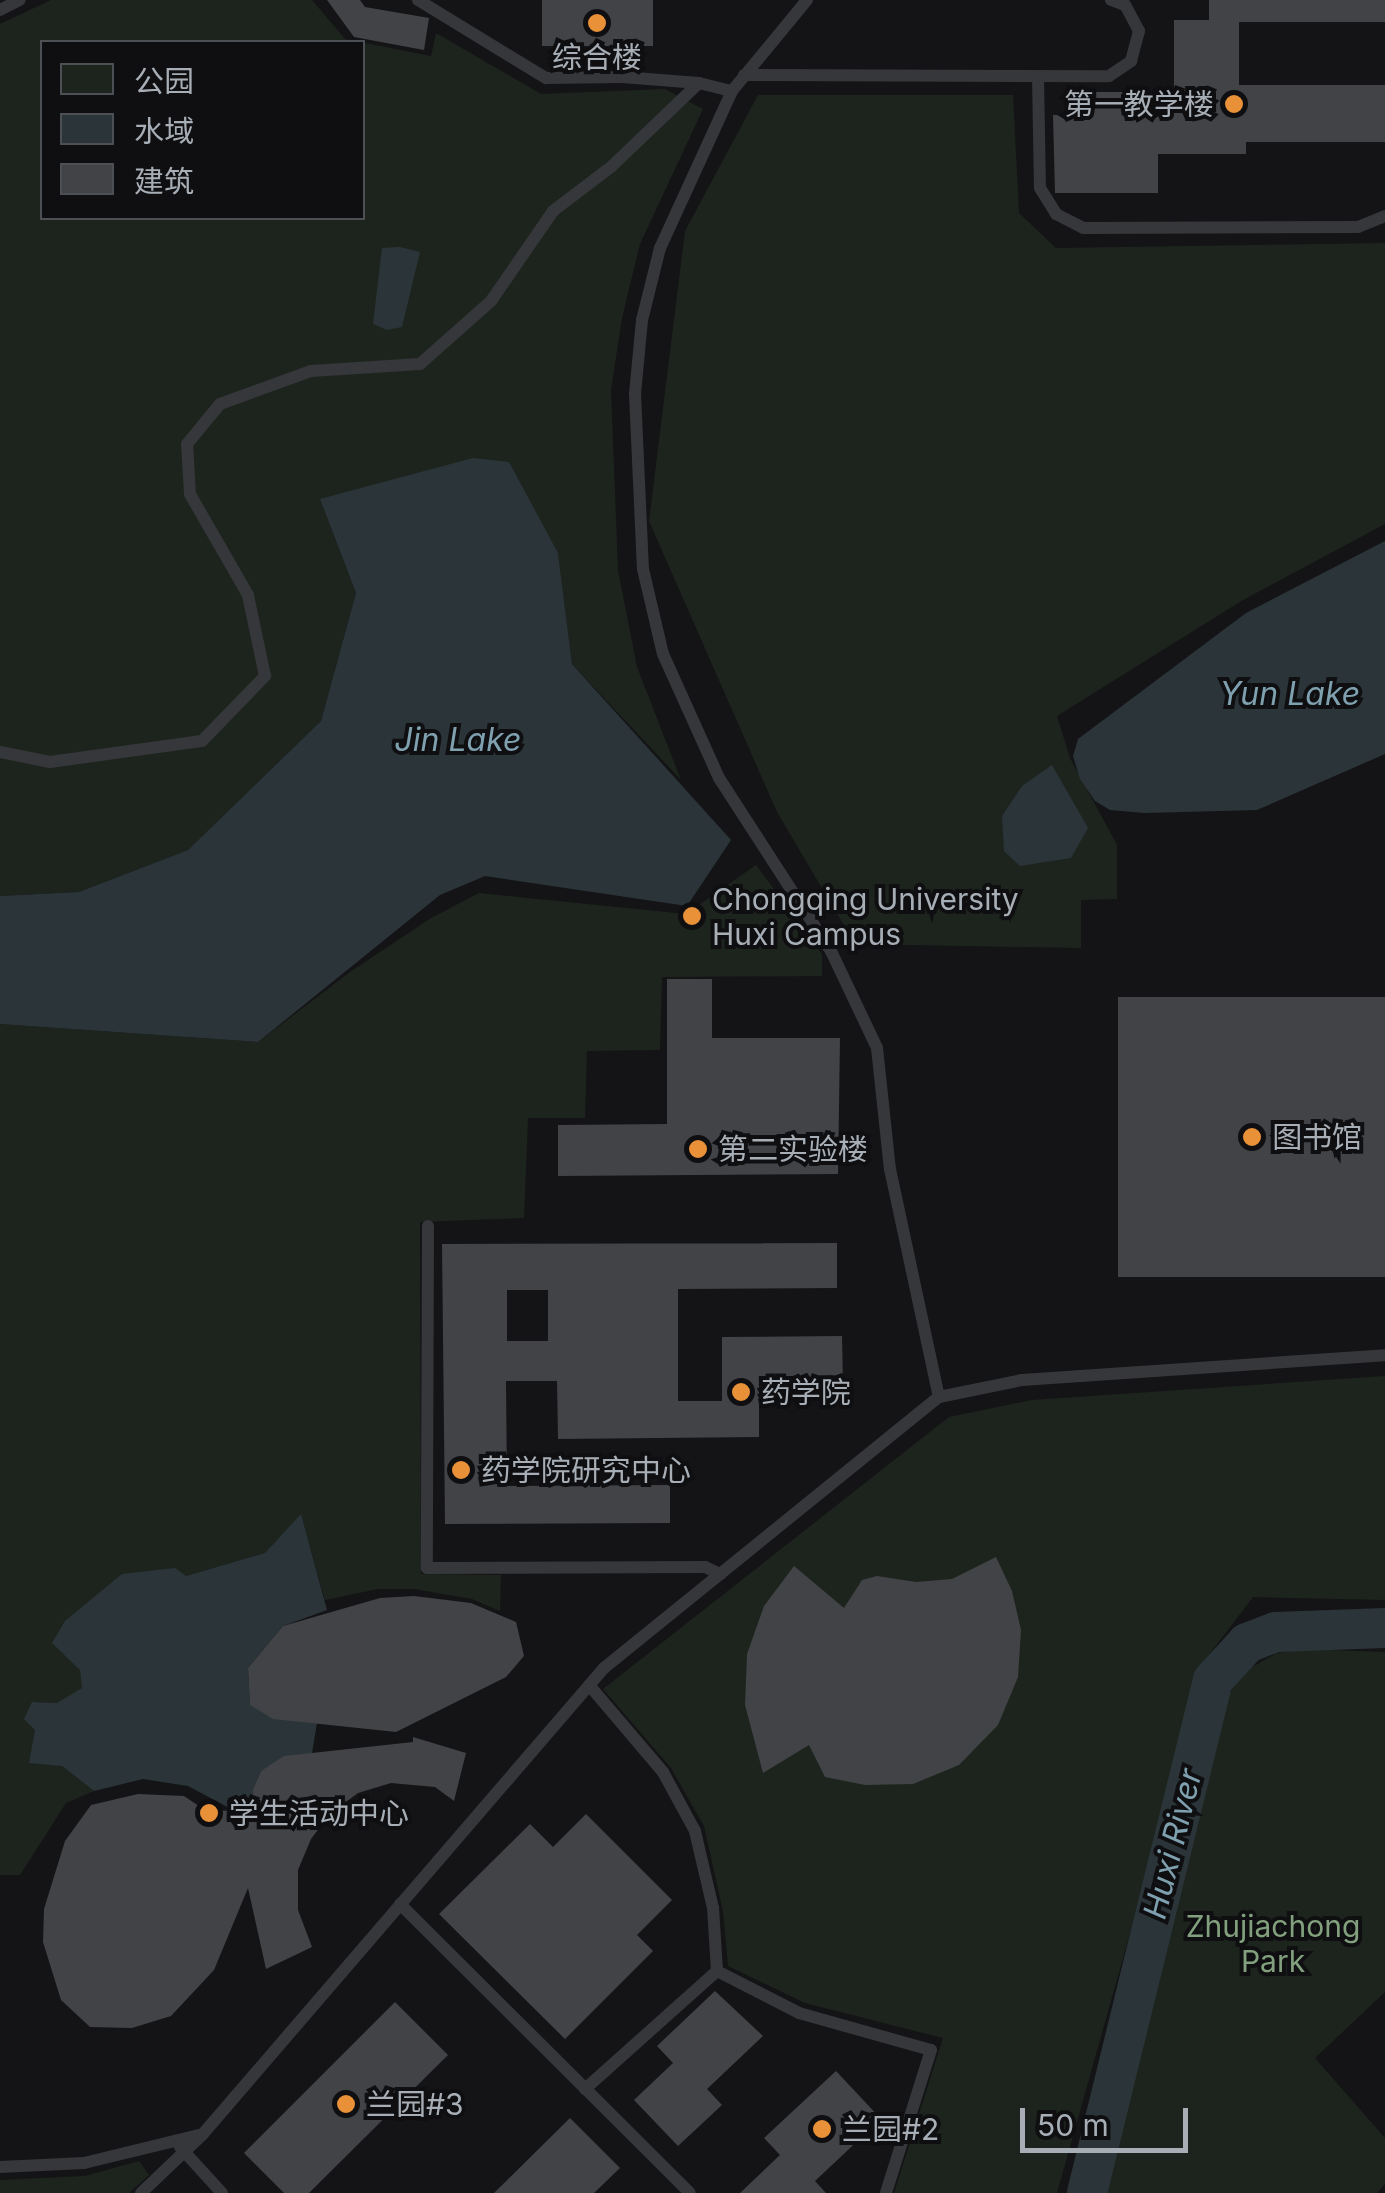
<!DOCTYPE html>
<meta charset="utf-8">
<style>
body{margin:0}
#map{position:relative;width:1385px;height:2193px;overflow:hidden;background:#141416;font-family:Inter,"Noto Sans SC",sans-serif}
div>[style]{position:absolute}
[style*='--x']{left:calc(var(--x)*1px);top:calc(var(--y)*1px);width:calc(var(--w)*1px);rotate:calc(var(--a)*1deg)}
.green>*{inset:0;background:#1d241d}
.water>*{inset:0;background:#2b3539}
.river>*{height:40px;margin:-20px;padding:0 20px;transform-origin:20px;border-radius:20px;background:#2b3539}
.building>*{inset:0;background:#414346;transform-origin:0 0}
.service>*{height:12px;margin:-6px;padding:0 6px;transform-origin:6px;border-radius:6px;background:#35373b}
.dots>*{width:28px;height:28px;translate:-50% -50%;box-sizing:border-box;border:5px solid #0f0f11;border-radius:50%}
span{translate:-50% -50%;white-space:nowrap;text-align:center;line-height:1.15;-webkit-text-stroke:8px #0f0f11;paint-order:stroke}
.poi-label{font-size:30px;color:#a7aeb6}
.right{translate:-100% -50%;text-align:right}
.left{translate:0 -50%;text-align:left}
.park-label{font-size:30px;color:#82a07e}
.water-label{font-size:32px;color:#7fa0af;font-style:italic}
.legend{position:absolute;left:40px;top:40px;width:325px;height:180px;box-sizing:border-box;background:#0f0f11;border:2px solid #4c4f53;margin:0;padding:12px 18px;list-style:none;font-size:30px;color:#a7aeb6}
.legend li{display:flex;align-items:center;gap:20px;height:50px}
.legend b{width:50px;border:2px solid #4c4f53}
.scale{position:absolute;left:1020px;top:2108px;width:168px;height:45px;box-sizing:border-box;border:5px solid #a7aeb6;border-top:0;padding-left:12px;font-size:30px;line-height:35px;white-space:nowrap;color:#a7aeb6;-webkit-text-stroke:8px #0f0f11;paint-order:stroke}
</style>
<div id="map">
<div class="green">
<div style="clip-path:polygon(evenodd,51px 0,312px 0,345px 39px,431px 56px,436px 33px,541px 94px,665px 89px,703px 109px,640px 244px,622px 318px,611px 390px,618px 570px,637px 667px,681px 780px,572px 664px,558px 553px,320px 499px,356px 593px,321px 721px,188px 850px,79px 892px,0 896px,0 24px,51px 0,42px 42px,362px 42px,362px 218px,42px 218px,42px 42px)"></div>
<div style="clip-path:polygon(758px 95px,1013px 95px,1019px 213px,1056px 248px,1385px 243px,1385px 524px,1243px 600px,1057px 716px,1070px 758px,1117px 845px,1117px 899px,1081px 900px,1081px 948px,855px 944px,777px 812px,649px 521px,685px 231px)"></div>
<div style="clip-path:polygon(756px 865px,822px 954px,822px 976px,662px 977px,660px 1050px,587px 1051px,585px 1118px,528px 1118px,524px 1218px,420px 1222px,421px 1574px,501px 1575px,500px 1611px,472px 1599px,414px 1589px,378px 1589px,325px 1600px,301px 1515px,265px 1553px,186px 1576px,80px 1670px,83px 1688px,57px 1703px,32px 1702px,35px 1730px,62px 1766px,94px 1791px,66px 1803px,20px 1875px,0 1875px,0 1024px,258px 1042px,350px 972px,431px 918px,479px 893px,686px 914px)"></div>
<div style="clip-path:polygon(1385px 1376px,1385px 1600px,1253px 1597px,1208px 1656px,1057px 2193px,894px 2193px,943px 2038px,805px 2003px,728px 1966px,723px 1911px,704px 1826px,671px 1768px,603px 1689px,949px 1417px,1032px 1400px)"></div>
<div style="clip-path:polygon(1305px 1649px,1385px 1652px,1385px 1992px,1315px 2058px,1385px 2138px,1385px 2184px,1377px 2193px,1095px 2193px,1214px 1724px,1240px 1674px,1277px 1653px)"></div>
<div style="clip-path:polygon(139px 2161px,149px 2175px,129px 2193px,0 2193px,0 2180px,85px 2176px)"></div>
</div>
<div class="water">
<div style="clip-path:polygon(400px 247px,420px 252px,402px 327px,387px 330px,373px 324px,382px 248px)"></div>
<div style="clip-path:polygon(473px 458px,509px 462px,558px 553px,572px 664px,731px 840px,687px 906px,485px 876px,440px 895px,258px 1042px,0 1024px,0 896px,79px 892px,188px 850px,321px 721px,356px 593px,320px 499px)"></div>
<div style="clip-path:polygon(1385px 541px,1385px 754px,1257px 810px,1144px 813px,1110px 810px,1095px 801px,1080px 779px,1073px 756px,1078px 739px,1246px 613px)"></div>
<div style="clip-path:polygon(1052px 765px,1088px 828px,1071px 858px,1020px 866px,1004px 851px,1002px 816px,1022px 786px)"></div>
<div style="clip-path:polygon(301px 1514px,327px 1610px,283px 1626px,248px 1668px,250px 1704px,317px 1723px,312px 1753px,261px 1771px,253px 1789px,253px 1803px,235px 1811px,188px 1786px,143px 1779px,94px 1791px,62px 1766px,29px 1763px,35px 1730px,24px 1719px,32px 1702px,57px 1703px,82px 1688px,80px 1670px,52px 1643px,65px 1621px,122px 1574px,175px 1568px,186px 1576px,265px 1553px)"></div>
</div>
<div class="river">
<div style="--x:1087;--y:2193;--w:528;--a:-76.2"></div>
<div style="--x:1213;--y:1680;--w:50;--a:-47.4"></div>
<div style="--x:1247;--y:1643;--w:31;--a:-21"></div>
<div style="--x:1276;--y:1632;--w:109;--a:-2.1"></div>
</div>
<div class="building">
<div style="clip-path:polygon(327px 0,360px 0,365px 7px,429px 18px,424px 50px,354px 37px)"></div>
<div style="left:542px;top:0;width:111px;height:46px"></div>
<div style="clip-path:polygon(1209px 0,1385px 0,1385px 22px,1239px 22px,1239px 85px,1385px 85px,1385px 142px,1246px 142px,1246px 154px,1158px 154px,1158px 193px,1055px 193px,1053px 115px,1083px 115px,1083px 92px,1174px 92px,1174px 20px,1209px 20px)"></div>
<div style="clip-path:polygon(667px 979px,712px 979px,712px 1038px,840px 1038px,838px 1174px,558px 1176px,558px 1125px,667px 1124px)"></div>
<div style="left:1385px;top:997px;width:280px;height:267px;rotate:90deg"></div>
<div style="clip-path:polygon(evenodd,837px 1243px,837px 1288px,678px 1289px,678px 1401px,722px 1401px,722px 1337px,842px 1336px,843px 1383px,759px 1384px,759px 1437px,558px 1439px,557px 1381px,506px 1381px,507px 1486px,670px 1485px,670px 1523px,445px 1524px,442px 1244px,837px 1243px,507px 1290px,548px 1290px,548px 1341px,507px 1341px,507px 1290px)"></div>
<div style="clip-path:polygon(996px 1557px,1012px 1591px,1021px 1630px,1018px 1677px,998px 1725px,959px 1765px,913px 1784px,865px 1785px,825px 1777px,809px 1745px,763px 1773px,745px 1705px,747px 1654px,764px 1606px,794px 1566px,844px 1608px,862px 1580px,877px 1576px,916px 1582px,952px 1579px)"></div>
<div style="clip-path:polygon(414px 1596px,471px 1603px,516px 1622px,524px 1656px,506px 1677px,396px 1732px,273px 1719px,250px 1705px,248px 1668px,283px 1626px,380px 1598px)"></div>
<div style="clip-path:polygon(413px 1737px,466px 1753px,454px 1801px,435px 1787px,391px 1783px,358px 1793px,330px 1814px,311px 1839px,298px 1870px,298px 1910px,312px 1947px,266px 1969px,248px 1888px,214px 1970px,171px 2016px,132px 2028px,90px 2027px,61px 2000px,43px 1942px,44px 1909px,65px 1841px,91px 1805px,138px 1794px,184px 1796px,205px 1810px,235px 1811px,253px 1803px,253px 1789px,261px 1771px,284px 1756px,413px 1742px)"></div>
<div style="clip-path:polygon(586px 1814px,672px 1900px,637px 1935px,653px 1951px,565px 2039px,439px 1914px,530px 1824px,553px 1847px)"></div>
<div style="clip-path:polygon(715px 1991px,763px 2036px,707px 2089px,722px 2105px,678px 2146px,634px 2100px,673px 2063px,657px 2046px)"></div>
<div style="clip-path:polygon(395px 2002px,448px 2055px,309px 2193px,284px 2193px,244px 2153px)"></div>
<div style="clip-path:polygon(836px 2071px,881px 2119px,815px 2181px,826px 2193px,740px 2193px,780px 2155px,764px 2138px)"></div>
<div style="clip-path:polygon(570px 2118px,620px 2168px,594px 2193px,494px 2193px)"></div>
</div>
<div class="service">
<div style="--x:418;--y:0;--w:150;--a:31.4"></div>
<div style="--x:546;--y:78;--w:76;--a:-0.8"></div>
<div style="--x:622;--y:77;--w:77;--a:4.5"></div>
<div style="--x:699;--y:83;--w:34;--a:14"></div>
<div style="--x:807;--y:0;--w:118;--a:129.5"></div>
<div style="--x:732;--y:91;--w:173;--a:114.6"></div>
<div style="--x:660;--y:248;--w:74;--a:104"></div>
<div style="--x:642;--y:320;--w:74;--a:95.4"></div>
<div style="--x:635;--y:394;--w:175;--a:87.4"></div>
<div style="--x:643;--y:569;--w:87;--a:76.8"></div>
<div style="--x:663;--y:654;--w:136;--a:65.7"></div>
<div style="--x:719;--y:778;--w:206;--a:57.1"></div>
<div style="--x:831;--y:951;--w:107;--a:64.6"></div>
<div style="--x:877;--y:1048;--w:122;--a:83.9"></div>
<div style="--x:890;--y:1169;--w:233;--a:77.9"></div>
<div style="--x:0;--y:10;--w:22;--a:-27"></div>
<div style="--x:744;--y:75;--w:365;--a:0.2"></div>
<div style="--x:1109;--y:76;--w:27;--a:-34"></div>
<div style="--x:1131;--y:61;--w:31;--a:-75"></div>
<div style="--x:1139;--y:31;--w:30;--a:-118"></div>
<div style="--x:1125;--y:5;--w:15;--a:-160"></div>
<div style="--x:1038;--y:76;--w:112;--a:89"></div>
<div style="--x:1040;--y:188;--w:31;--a:58"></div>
<div style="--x:1056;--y:214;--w:31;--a:27"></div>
<div style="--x:1084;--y:228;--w:274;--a:-0.2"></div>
<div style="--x:1358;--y:227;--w:29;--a:-22"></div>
<div style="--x:0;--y:752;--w:51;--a:11.3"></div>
<div style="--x:50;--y:762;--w:153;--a:-7.9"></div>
<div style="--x:202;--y:741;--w:91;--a:-45.9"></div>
<div style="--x:265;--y:676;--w:83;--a:-101.9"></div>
<div style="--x:248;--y:595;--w:116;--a:-119.9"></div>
<div style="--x:190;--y:494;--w:50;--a:-93.4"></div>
<div style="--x:187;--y:444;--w:52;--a:-50.5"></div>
<div style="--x:220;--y:404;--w:97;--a:-19.9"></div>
<div style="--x:311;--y:371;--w:109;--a:-3.7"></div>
<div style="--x:420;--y:364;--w:95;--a:-41.6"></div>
<div style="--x:491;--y:301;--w:109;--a:-55.4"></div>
<div style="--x:553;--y:211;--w:74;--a:-37.3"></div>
<div style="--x:612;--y:166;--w:120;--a:-43.7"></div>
<div style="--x:428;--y:1226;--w:342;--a:90.2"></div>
<div style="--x:427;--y:1568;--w:278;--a:-0.2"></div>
<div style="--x:705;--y:1567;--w:17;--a:25"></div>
<div style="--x:400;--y:1904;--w:409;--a:44.9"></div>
<div style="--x:717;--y:1971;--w:92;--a:27.1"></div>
<div style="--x:799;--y:2013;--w:137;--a:15.7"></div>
<div style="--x:931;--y:2050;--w:150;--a:107.5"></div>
<div style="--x:585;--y:2089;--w:177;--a:-41.8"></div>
<div style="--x:717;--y:1971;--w:63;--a:-93.6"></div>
<div style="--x:713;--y:1908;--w:79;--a:-103.2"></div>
<div style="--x:695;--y:1831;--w:67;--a:-118.5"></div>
<div style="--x:663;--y:1772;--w:114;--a:-130.4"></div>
<div style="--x:180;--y:2147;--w:62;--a:47.6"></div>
<div style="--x:0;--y:2167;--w:84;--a:-2.7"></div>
<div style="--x:84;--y:2163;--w:118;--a:-13.7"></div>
<div style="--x:141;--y:2193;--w:84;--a:-43.6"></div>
<div style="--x:202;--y:2135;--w:616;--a:-49.28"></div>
<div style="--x:604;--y:1668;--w:431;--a:-39"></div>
<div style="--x:939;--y:1397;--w:85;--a:-11.6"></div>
<div style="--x:1022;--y:1380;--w:364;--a:-3.9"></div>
</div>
<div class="dots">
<div style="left:597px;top:23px;background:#e99139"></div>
<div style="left:1234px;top:104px;background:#e99139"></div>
<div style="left:692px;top:916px;background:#e99139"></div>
<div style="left:1252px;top:1137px;background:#e99139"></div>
<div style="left:698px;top:1149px;background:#e99139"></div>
<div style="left:741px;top:1392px;background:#e99139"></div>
<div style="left:461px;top:1470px;background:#e99139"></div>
<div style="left:209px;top:1813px;background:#e99139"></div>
<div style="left:346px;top:2104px;background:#e99139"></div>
<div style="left:822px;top:2129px;background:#e99139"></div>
</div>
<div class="poi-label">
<span style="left:597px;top:57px">综合楼</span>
<span class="right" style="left:1214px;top:104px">第一教学楼</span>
<span class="left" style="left:712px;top:916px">Chongqing University<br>Huxi Campus</span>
<span class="left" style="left:1272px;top:1137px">图书馆</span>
<span class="left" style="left:718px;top:1149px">第二实验楼</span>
<span class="left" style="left:761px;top:1392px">药学院</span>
<span class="left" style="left:481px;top:1470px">药学院研究中心</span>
<span class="left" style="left:229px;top:1813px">学生活动中心</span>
<span class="left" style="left:366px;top:2104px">兰园#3</span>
<span class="left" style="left:842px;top:2129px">兰园#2</span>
</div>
<div class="park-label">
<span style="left:1273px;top:1943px">Zhujiachong<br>Park</span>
</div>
<div class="water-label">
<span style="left:1290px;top:694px">Yun Lake</span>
<span style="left:458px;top:740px">Jin Lake</span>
<span style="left:1173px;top:1844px;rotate:-76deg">Huxi River</span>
</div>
<ul class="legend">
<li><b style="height:28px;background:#1d241d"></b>公园</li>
<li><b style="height:28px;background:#2b3539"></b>水域</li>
<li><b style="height:28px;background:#414346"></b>建筑</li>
</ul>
<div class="scale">50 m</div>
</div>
